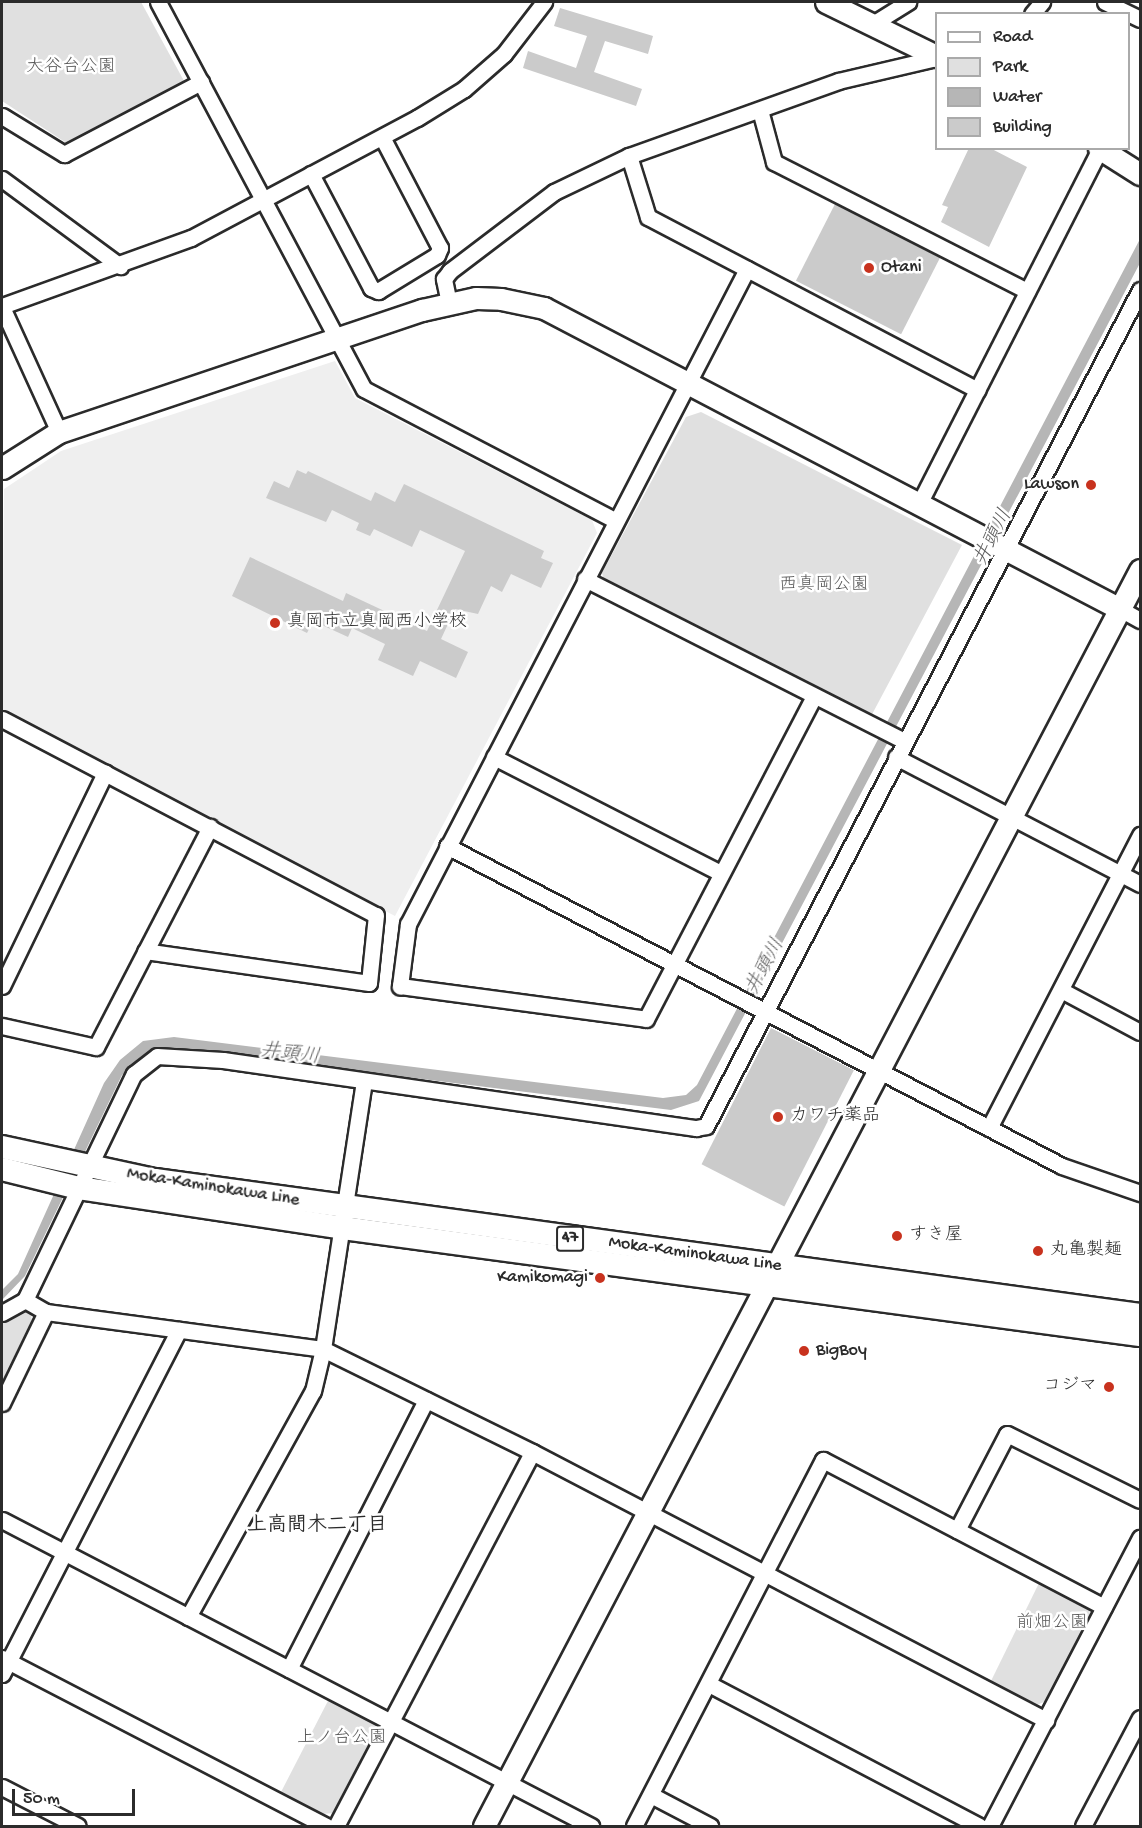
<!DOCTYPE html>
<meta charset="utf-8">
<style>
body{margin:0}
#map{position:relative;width:1142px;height:1828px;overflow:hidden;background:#fff;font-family:"Gochi Hand","Klee One",sans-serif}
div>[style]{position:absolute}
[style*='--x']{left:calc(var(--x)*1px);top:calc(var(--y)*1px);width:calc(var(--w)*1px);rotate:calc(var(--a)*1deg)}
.built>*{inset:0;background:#efefef}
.green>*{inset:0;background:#e0e0e0}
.water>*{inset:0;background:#b6b6b6}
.building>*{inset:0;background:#cbcbcb;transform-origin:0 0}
.roads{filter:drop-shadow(2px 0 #2b2b2b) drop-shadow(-2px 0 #2b2b2b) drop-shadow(0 2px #2b2b2b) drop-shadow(0 -2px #2b2b2b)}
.street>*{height:15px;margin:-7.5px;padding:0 7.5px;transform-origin:7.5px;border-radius:7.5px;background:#fff}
.secondary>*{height:21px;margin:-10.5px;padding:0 10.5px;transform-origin:10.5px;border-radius:10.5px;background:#fff}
.primary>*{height:22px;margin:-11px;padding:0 11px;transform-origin:11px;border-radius:11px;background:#fff}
.dots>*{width:16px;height:16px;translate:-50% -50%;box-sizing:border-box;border:3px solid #fff;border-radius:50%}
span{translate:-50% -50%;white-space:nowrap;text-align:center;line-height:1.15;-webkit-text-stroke:5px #fff;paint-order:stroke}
.shield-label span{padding:2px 4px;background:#fff;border:2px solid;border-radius:4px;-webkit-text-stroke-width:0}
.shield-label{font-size:16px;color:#2b2b2b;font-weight:700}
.park-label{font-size:18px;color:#585858}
.poi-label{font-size:18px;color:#2b2b2b}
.left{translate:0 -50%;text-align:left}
.right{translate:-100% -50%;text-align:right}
.street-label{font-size:18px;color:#2b2b2b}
.water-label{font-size:20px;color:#5c5c5c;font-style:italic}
.neighbourhood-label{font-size:20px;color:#2b2b2b;font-weight:700}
.frame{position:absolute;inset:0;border:3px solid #2b2b2b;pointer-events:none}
.legend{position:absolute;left:935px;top:12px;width:195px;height:138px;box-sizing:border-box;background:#fff;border:2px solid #aaa;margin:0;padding:8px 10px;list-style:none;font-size:18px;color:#2b2b2b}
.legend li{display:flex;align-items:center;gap:12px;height:30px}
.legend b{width:30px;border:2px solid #aaa}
.scale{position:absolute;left:12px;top:1789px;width:123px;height:27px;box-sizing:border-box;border:3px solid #2b2b2b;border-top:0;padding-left:8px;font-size:18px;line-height:21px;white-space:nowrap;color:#2b2b2b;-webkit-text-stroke:4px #fff;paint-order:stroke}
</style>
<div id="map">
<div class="built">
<div style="clip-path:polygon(335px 361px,355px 398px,592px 520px,597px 533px,395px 916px,2px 712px,4px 489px,61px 451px)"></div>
</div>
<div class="green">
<div style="clip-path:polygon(2px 2px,141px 2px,184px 81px,68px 144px,2px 101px)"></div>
<div style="clip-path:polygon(701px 412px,962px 545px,869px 720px,605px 583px,602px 573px,686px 417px)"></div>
<div style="clip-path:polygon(31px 1311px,32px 1326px,2px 1387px,2px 1321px,15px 1313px)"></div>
<div style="clip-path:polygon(1040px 1581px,1088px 1606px,1090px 1614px,1048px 1700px,1037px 1705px,991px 1681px)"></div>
<div style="clip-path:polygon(330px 1697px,374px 1721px,378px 1734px,335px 1813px,321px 1814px,280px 1794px)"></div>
</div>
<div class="water">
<div style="clip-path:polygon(1140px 239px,1140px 263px,699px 1101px,671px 1110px,174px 1048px,156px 1050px,122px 1075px,25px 1276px,2px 1300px,2px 1290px,18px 1274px,104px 1083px,120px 1060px,143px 1041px,174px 1037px,663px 1098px,686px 1095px,697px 1085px)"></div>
</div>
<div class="building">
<div style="clip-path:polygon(560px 8px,653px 36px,648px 54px,605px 41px,594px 72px,642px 89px,636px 106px,523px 68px,528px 51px,576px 68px,587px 36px,554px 26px)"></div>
<div style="clip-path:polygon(969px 148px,990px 148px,1027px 167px,989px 247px,941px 222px,948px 207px,942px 205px)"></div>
<div style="left:835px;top:204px;width:118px;height:86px;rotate:27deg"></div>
<div style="clip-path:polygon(297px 470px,306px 474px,308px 471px,371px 501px,375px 492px,395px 502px,404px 484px,544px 551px,541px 558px,553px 563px,541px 588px,511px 574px,502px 592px,491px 586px,478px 614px,455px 609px,441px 639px,468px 652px,456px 678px,420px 661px,413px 676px,378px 660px,385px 644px,352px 628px,348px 637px,313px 621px,307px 633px,232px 596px,250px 557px,343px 601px,346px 593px,427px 631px,465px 551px,420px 530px,412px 547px,374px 529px,370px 536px,356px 530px,359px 523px,332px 510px,326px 522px,266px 498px,274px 481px,289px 488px)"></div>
<div style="left:771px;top:1028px;width:93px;height:153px;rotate:27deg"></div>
</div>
<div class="roads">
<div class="street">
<div style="--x:158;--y:2;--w:438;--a:62"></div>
<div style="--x:364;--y:389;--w:283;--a:27.6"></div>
<div style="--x:1105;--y:2;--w:39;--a:26"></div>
<div style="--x:1032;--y:14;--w:16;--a:-50"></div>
<div style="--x:871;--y:25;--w:44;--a:-31.9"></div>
<div style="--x:760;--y:110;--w:54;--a:74.9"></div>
<div style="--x:774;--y:162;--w:284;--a:27"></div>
<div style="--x:2;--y:116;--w:73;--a:31.5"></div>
<div style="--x:64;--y:154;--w:155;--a:-27.7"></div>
<div style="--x:629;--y:156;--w:64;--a:72.7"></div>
<div style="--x:648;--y:217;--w:372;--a:27.7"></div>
<div style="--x:311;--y:174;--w:129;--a:62.2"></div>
<div style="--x:371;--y:288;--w:8;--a:23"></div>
<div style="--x:378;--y:291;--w:69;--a:-31.4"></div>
<div style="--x:437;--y:255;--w:8;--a:-67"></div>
<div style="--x:440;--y:248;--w:125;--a:-117.6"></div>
<div style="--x:2;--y:179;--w:147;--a:36.4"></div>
<div style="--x:747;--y:269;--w:738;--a:117.36"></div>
<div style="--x:408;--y:924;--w:63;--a:97.4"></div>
<div style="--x:400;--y:986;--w:248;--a:7.6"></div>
<div style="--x:646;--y:1019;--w:364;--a:-62.5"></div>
<div style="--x:449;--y:303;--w:25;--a:-102"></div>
<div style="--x:444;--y:279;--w:10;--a:-53"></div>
<div style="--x:450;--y:271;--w:131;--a:-37.2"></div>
<div style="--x:554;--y:192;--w:83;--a:-25.6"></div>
<div style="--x:629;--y:156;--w:222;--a:-19.7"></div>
<div style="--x:838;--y:81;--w:101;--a:-13.2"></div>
<div style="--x:2;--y:306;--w:201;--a:-19.8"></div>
<div style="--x:191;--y:238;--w:256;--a:-28"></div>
<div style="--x:417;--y:118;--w:55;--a:-31.7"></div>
<div style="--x:464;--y:89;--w:53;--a:-41.2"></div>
<div style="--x:504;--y:54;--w:66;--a:-52.4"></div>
<div style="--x:2;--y:307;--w:137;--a:65.5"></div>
<div style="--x:919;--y:504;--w:398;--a:-63"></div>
<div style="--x:585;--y:579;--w:358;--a:26.9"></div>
<div style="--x:1120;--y:609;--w:23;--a:29"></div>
<div style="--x:2;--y:719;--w:422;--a:27.7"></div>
<div style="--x:376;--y:915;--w:68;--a:95.9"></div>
<div style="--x:369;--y:983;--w:226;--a:-171.9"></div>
<div style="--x:494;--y:757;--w:255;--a:27.1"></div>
<div style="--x:896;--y:757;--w:275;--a:27.5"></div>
<div style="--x:447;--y:846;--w:693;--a:27.49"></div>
<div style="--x:1062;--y:1166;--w:83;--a:19.1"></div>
<div style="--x:2;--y:986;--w:237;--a:-64.2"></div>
<div style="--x:1061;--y:990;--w:89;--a:28"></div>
<div style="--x:2;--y:1026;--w:96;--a:12.6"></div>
<div style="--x:96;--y:1047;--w:248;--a:-62.6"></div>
<div style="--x:989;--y:1128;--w:330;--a:-62.7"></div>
<div style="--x:25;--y:1300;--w:24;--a:30"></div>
<div style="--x:46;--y:1312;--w:279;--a:7.6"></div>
<div style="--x:323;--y:1349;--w:233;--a:26.2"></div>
<div style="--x:532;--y:1452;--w:580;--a:27.54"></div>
<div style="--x:2;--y:1313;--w:26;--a:-29"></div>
<div style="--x:25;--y:1300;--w:251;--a:-64.3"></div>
<div style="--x:134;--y:1074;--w:29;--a:-38"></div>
<div style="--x:157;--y:1056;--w:66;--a:3.5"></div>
<div style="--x:223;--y:1060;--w:478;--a:8.2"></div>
<div style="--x:696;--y:1128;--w:10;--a:-11"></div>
<div style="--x:706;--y:1126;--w:942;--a:-62.56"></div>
<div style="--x:2;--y:1403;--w:101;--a:-64.2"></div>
<div style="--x:2;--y:1520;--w:664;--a:27.45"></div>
<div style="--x:957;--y:1530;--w:108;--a:-62.5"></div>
<div style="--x:1007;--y:1434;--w:148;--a:26.4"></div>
<div style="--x:188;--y:1617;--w:258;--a:-61.1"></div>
<div style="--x:313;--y:1391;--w:43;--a:-76.6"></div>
<div style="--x:323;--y:1349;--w:271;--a:-81.3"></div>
<div style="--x:2;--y:1658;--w:365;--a:27.4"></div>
<div style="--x:289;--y:1669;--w:302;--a:-63"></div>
<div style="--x:2;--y:1674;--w:387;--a:-62.8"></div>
<div style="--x:709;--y:1684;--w:305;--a:27.7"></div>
<div style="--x:2;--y:1787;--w:85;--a:27.2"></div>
<div style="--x:651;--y:1795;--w:67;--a:27.7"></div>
<div style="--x:336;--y:1826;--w:422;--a:-62.3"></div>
<div style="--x:634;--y:1826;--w:412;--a:-62.7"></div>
<div style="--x:823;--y:1460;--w:317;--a:27.6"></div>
<div style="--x:990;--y:1826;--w:325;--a:-62.5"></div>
<div style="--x:1083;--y:1826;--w:122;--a:-62.2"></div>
</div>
<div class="secondary">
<div style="--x:826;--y:2;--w:123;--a:26.1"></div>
<div style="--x:1099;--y:148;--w:49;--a:32.4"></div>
<div style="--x:2;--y:468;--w:67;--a:-32.3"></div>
<div style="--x:59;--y:432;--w:383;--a:-18.6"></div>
<div style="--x:422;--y:310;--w:55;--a:-12.5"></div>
<div style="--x:476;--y:298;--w:25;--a:2"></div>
<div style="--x:501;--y:299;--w:44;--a:11.8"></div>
<div style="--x:544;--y:308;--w:650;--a:27.59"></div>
<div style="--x:484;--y:1826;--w:1417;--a:-62.42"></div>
</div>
<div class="primary">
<div style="--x:2;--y:1147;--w:157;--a:12.2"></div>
<div style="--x:155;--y:1180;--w:994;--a:7.8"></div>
<div style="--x:2;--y:1169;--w:79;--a:13.9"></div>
<div style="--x:79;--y:1188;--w:267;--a:8.6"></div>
<div style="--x:343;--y:1228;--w:804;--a:7.65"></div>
</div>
</div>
<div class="dots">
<div style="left:869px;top:268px;background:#c8321e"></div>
<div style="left:1091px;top:485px;background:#c8321e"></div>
<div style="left:275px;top:623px;background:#c8321e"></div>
<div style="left:778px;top:1117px;background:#c8321e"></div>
<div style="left:897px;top:1236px;background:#c8321e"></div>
<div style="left:1038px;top:1251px;background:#c8321e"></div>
<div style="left:600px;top:1278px;background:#c8321e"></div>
<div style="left:804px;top:1351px;background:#c8321e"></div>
<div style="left:1109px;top:1387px;background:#c8321e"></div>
</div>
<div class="shield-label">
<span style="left:570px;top:1239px">47</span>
</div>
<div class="park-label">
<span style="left:71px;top:68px">大谷台公園</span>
<span style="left:824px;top:586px">西真岡公園</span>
<span style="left:1052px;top:1624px">前畑公園</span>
<span style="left:342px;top:1739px">上ノ台公園</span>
</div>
<div class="poi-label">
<span class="left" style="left:881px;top:268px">Otani</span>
<span class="right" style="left:1079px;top:485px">Lawson</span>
<span class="left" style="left:287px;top:623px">真岡市立真岡西小学校</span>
<span class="left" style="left:790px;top:1117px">カワチ薬品</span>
<span class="left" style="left:909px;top:1236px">すき屋</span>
<span class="left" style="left:1050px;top:1251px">丸亀製麺</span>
<span class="right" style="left:588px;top:1278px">Kamikomagi</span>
<span class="left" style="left:816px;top:1351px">BigBoy</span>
<span class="right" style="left:1097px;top:1387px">コジマ</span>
</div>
<div class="street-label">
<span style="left:213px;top:1188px;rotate:9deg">Moka-Kaminokawa Line</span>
<span style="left:695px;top:1255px;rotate:8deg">Moka-Kaminokawa Line</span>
</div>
<div class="water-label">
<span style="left:994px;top:538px;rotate:-63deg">井頭川</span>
<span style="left:766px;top:967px;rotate:-62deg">井頭川</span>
<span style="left:290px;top:1055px;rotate:7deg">井頭川</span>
</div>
<div class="neighbourhood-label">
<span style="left:317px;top:1526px">上高間木二丁目</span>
</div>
<div class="frame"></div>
<ul class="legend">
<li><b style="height:8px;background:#fff"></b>Road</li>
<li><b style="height:16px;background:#e0e0e0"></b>Park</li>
<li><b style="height:16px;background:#b6b6b6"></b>Water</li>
<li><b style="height:16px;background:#cbcbcb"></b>Building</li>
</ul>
<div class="scale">50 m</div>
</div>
